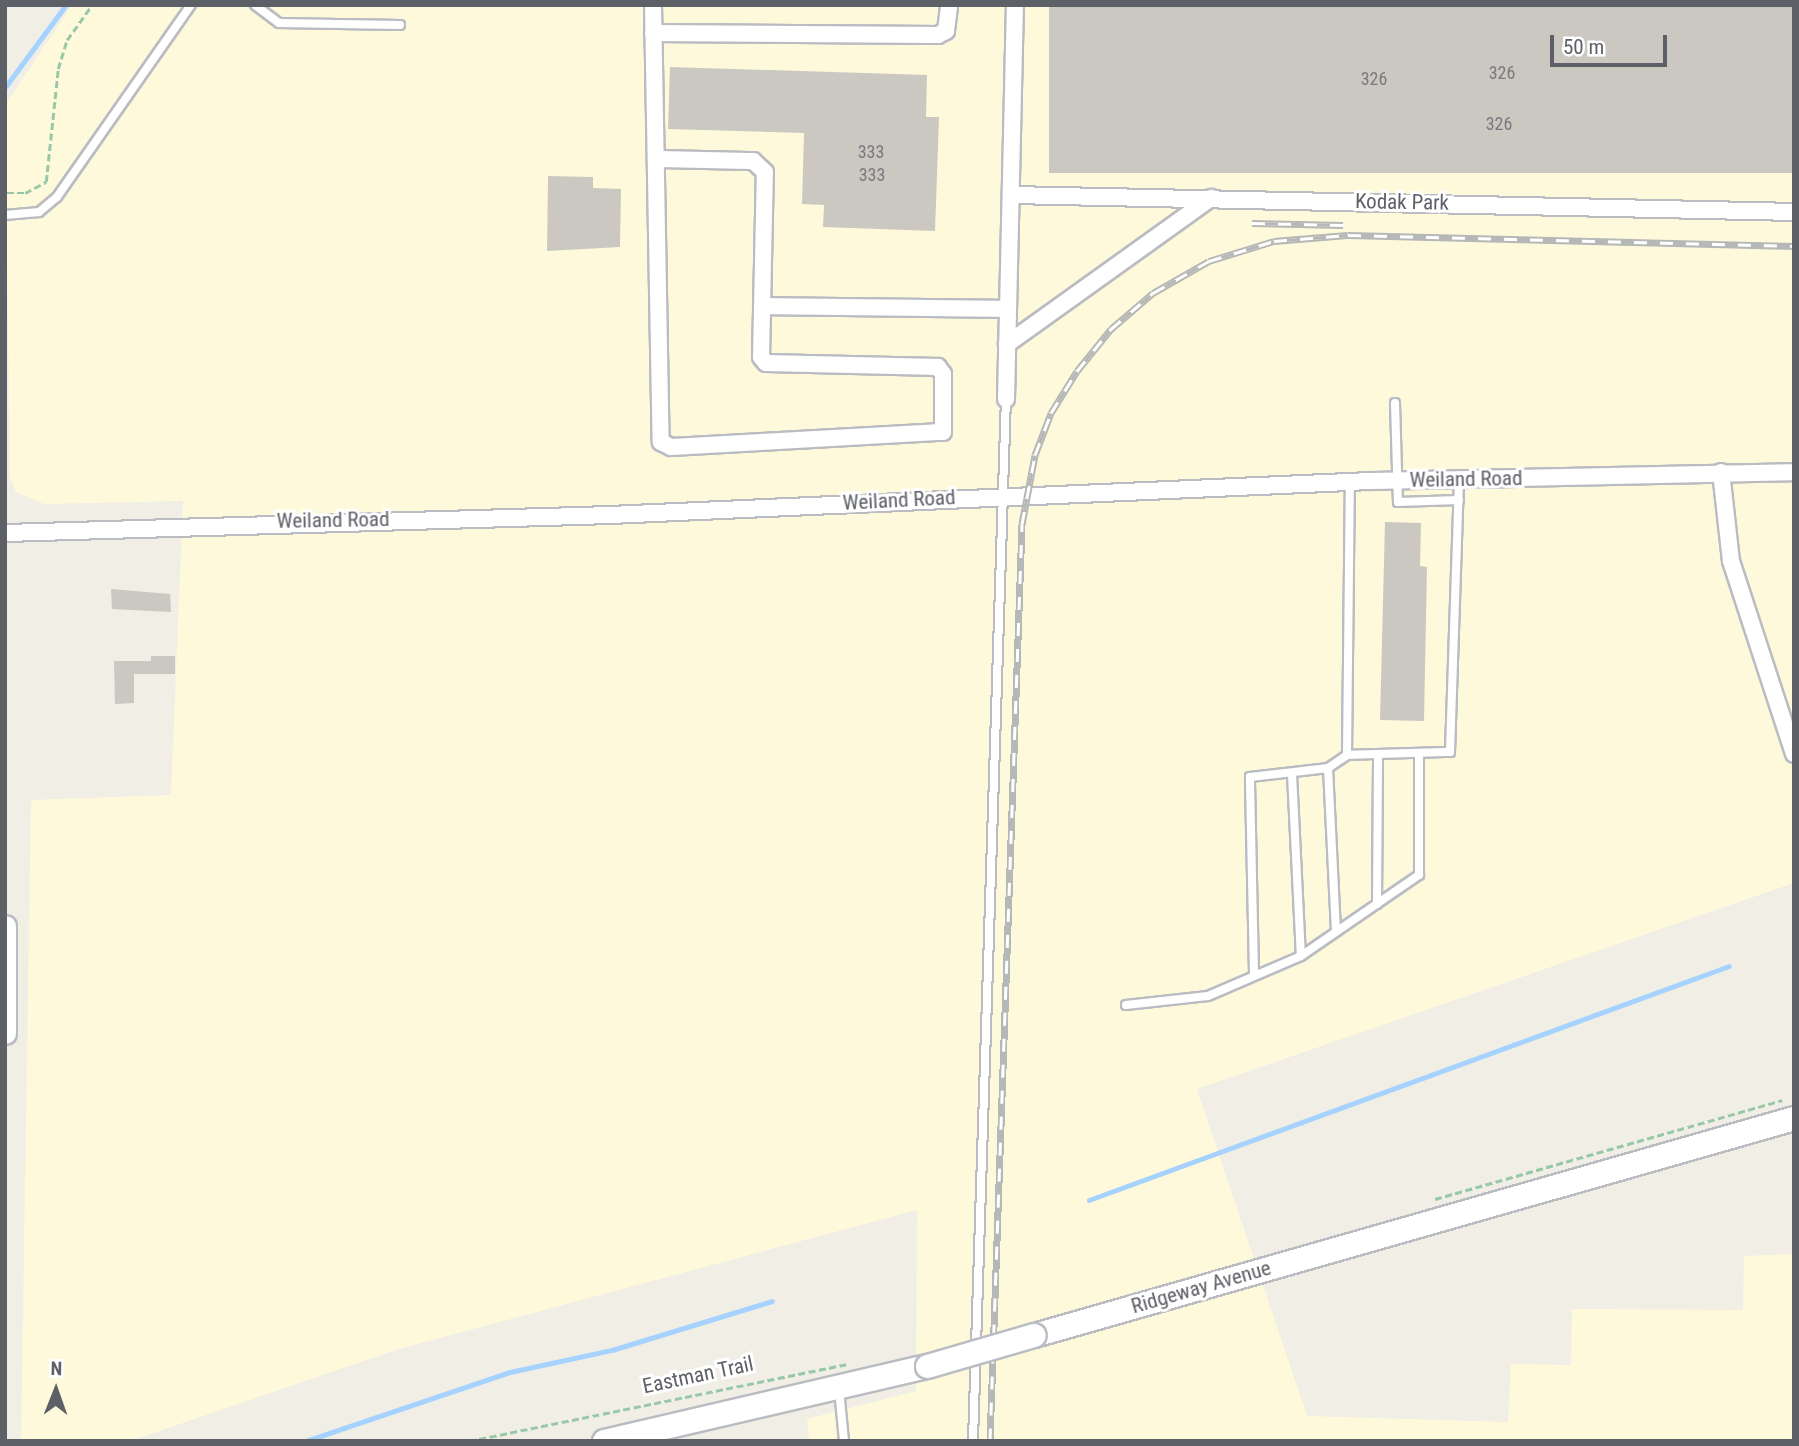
<!DOCTYPE html>
<style>
body{margin:0}
#map{position:relative;width:1799px;height:1446px;overflow:hidden;background:#f0eee5;font-family:"Roboto Condensed",sans-serif}
div>[style]{position:absolute}
[style*='--x']{left:calc(var(--x)*1px);top:calc(var(--y)*1px);width:calc(var(--w)*1px);rotate:calc(var(--a)*1deg)}
.commercial>*{inset:0;background:#fff9db}
.stream>*{height:4.5px;margin:-2.25px;padding:0 2.25px;transform-origin:2.25px;border-radius:2.25px;background:#a6d2ff}
.building>*{inset:0;background:#cbc8c2;transform-origin:0 0}
.path>*{height:2.5px;margin-top:-1.25px;transform-origin:0;background:repeating-linear-gradient(90deg,#98c8a8 0 7px,transparent 0 10.5px)}
.roads{filter:drop-shadow(2px 0 #babcc2) drop-shadow(-2px 0 #babcc2) drop-shadow(0 2px #babcc2) drop-shadow(0 -2px #babcc2)}
.service>*{height:8px;margin:-4px;padding:0 4px;transform-origin:4px;border-radius:4px;background:#fff}
.minor>*{height:16px;margin:-8px;padding:0 8px;transform-origin:8px;border-radius:8px;background:#fff}
.tertiary>*{height:21px;margin:-10.5px;padding:0 10.5px;transform-origin:10.5px;border-radius:10.5px;background:#fff}
.secondary>*{height:23px;margin:-11.5px;padding:0 11.5px;transform-origin:11.5px;border-radius:11.5px;background:#fff}
.rail>*{height:7px;margin-top:-3.5px;transform-origin:0;background:repeating-linear-gradient(90deg,#fff 0 13px,#b6b7b7 0 26px);box-sizing:border-box;border-block:2px solid #b6b7b7}
.bridges{filter:drop-shadow(2px 0 #babdc4) drop-shadow(-2px 0 #babdc4) drop-shadow(0 2px #babdc4) drop-shadow(0 -2px #babdc4)}
.secondary-bridge>*{height:23px;margin:-11.5px;padding:0 11.5px;transform-origin:11.5px;border-radius:11.5px;background:#fff}
span{translate:-50% -50%;white-space:nowrap;text-align:center;line-height:1.15;-webkit-text-stroke:6px #fff;paint-order:stroke}
.number-label{font-size:18px;color:#787a7d}
.number-label span{-webkit-text-stroke-width:0}
.street-label{font-size:21px;color:#5d6066}
.frame{position:absolute;inset:0;border:7px solid #5d6066;pointer-events:none}
.north{position:absolute;left:21px;top:1355px;width:70px;height:70px;-webkit-text-stroke:5px #fff;paint-order:stroke;rotate:1deg;font-size:19px;font-weight:700;line-height:28px;text-align:center;color:#5d6066}
.north::after{content:'';display:block;margin:auto;width:24px;height:32px;background:#5d6066;clip-path:polygon(50% 0,100% 100%,50% 72%,0 100%)}
.scale{position:absolute;left:1550px;top:35px;width:117px;height:32px;box-sizing:border-box;border:4px solid #5d6066;border-top:0;padding-left:9px;font-size:21px;line-height:24px;white-space:nowrap;color:#5d6066;-webkit-text-stroke:5px #fff;paint-order:stroke}
</style>
<div id="map">
<div class="commercial">
<div style="clip-path:polygon(72px 5px,1794px 5px,1794px 883px,1197px 1089px,1307px 1416px,1508px 1422px,1511px 1364px,1571px 1365px,1572px 1309px,1743px 1310px,1744px 1256px,1794px 1254px,1794px 1441px,809px 1441px,807px 1419px,916px 1391px,917px 1210px,399px 1349px,130px 1441px,21px 1441px,31px 800px,171px 795px,183px 501px,44px 504px,16px 492px,10px 478px,5px 105px)"></div>
</div>
<div class="stream">
<div style="--x:6;--y:86;--w:101;--a:-53.5"></div>
<div style="--x:1089;--y:1200;--w:681;--a:-20.08"></div>
<div style="--x:306;--y:1441;--w:215;--a:-18.7"></div>
<div style="--x:510;--y:1372;--w:104;--a:-12.2"></div>
<div style="--x:612;--y:1350;--w:167;--a:-17"></div>
</div>
<div class="building">
<div style="left:1049px;top:5px;width:745px;height:168px"></div>
<div style="clip-path:polygon(670px 67px,927px 75px,926px 117px,939px 117px,935px 231px,823px 227px,824px 205px,802px 204px,804px 133px,668px 129px)"></div>
<div style="clip-path:polygon(548px 176px,593px 177px,593px 188px,621px 189px,620px 247px,547px 251px)"></div>
<div style="clip-path:polygon(1385px 522px,1421px 523px,1420px 566px,1427px 567px,1424px 721px,1380px 720px)"></div>
<div style="clip-path:polygon(111px 589px,170px 594px,171px 612px,112px 609px)"></div>
<div style="clip-path:polygon(151px 656px,175px 656px,175px 674px,134px 674px,134px 703px,115px 704px,114px 661px,151px 661px)"></div>
</div>
<div class="path">
<div style="--x:7;--y:193;--w:18;--a:0"></div>
<div style="--x:25;--y:193;--w:24;--a:-28"></div>
<div style="--x:46;--y:182;--w:114;--a:-83.9"></div>
<div style="--x:58;--y:69;--w:30;--a:-73"></div>
<div style="--x:67;--y:40;--w:43;--a:-54.5"></div>
<div style="--x:1435;--y:1199;--w:361;--a:-15.9"></div>
<div style="--x:469;--y:1441;--w:385;--a:-11.5"></div>
</div>
<div class="roads">
<div class="service">
<div style="--x:255;--y:5;--w:30;--a:37"></div>
<div style="--x:279;--y:23;--w:121;--a:0.9"></div>
<div style="--x:5;--y:215;--w:34;--a:-5"></div>
<div style="--x:39;--y:212;--w:23;--a:-40"></div>
<div style="--x:57;--y:197;--w:234;--a:-55.1"></div>
<div style="--x:1395;--y:403;--w:99;--a:88.3"></div>
<div style="--x:1398;--y:502;--w:61;--a:-1.9"></div>
<div style="--x:1347;--y:755;--w:273;--a:-89.4"></div>
<div style="--x:1328;--y:768;--w:164;--a:87.2"></div>
<div style="--x:1292;--y:774;--w:182;--a:87.2"></div>
<div style="--x:1377;--y:904;--w:149;--a:-89.6"></div>
<div style="--x:1254;--y:973;--w:196;--a:-91.2"></div>
<div style="--x:1250;--y:777;--w:79;--a:-6.6"></div>
<div style="--x:1328;--y:768;--w:23;--a:-34"></div>
<div style="--x:1347;--y:755;--w:103;--a:-1.7"></div>
<div style="--x:1450;--y:752;--w:273;--a:-88.1"></div>
<div style="--x:1126;--y:1005;--w:82;--a:-6.3"></div>
<div style="--x:1208;--y:996;--w:101;--a:-23.3"></div>
<div style="--x:1301;--y:956;--w:143;--a:-34.5"></div>
<div style="--x:1419;--y:875;--w:122;--a:-90"></div>
<div style="--x:839;--y:1389;--w:52;--a:84.5"></div>
<div style="--x:973;--y:1441;--w:1043;--a:-88.19"></div>
</div>
<div class="minor">
<div style="--x:653;--y:5;--w:437;--a:89"></div>
<div style="--x:661;--y:442;--w:11;--a:27"></div>
<div style="--x:671;--y:447;--w:272;--a:-3.2"></div>
<div style="--x:943;--y:432;--w:58;--a:-90"></div>
<div style="--x:943;--y:374;--w:9;--a:-126"></div>
<div style="--x:938;--y:367;--w:172;--a:-178.7"></div>
<div style="--x:766;--y:363;--w:8;--a:-130"></div>
<div style="--x:761;--y:357;--w:185;--a:-88.8"></div>
<div style="--x:765;--y:172;--w:16;--a:-137"></div>
<div style="--x:753;--y:161;--w:97;--a:-178.8"></div>
<div style="--x:653;--y:33;--w:285;--a:0.4"></div>
<div style="--x:938;--y:35;--w:9;--a:-27"></div>
<div style="--x:946;--y:31;--w:26;--a:-83"></div>
<div style="--x:1011;--y:195;--w:783;--a:1.24"></div>
<div style="--x:762;--y:306;--w:246;--a:0.7"></div>
<div style="--x:1007;--y:344;--w:251;--a:-35.6"></div>
<div style="--x:1006;--y:399;--w:394;--a:-88.7"></div>
<div style="--x:1721;--y:472;--w:90;--a:83.6"></div>
<div style="--x:1731;--y:561;--w:203;--a:71.9"></div>
<div style="--x:5;--y:533;--w:605;--a:-1.7"></div>
<div style="--x:610;--y:515;--w:760;--a:-2.56"></div>
<div style="--x:1369;--y:481;--w:425;--a:-1.2"></div>
</div>
<div class="tertiary">
<div style="--x:5;--y:926;--w:107;--a:90"></div>
</div>
<div class="secondary">
<div style="--x:1034;--y:1335;--w:790;--a:-15.94"></div>
<div style="--x:604;--y:1441;--w:332;--a:-13.1"></div>
</div>
</div>
<div class="rail">
<div style="--x:1252;--y:223;--w:91;--a:1.3"></div>
<div style="--x:990;--y:1441;--w:918;--a:-88"></div>
<div style="--x:1022;--y:524;--w:70;--a:-79.3"></div>
<div style="--x:1035;--y:455;--w:45;--a:-69.1"></div>
<div style="--x:1051;--y:413;--w:49;--a:-58.2"></div>
<div style="--x:1077;--y:371;--w:54;--a:-51"></div>
<div style="--x:1111;--y:329;--w:55;--a:-40.6"></div>
<div style="--x:1153;--y:293;--w:64;--a:-29.7"></div>
<div style="--x:1209;--y:261;--w:68;--a:-17.1"></div>
<div style="--x:1274;--y:241;--w:74;--a:-4.6"></div>
<div style="--x:1348;--y:235;--w:446;--a:1.4"></div>
</div>
<div class="bridges">
<div class="secondary-bridge">
<div style="--x:927;--y:1366;--w:111;--a:-16.2"></div>
</div>
</div>
<div class="number-label">
<span style="left:1502px;top:73px">326</span>
<span style="left:1374px;top:79px">326</span>
<span style="left:1499px;top:124px">326</span>
<span style="left:871px;top:152px">333</span>
<span style="left:872px;top:175px">333</span>
</div>
<div class="street-label">
<span style="left:1402px;top:202px;rotate:1deg">Kodak Park</span>
<span style="left:1466px;top:479px;rotate:-1deg">Weiland Road</span>
<span style="left:899px;top:500px;rotate:-3deg">Weiland Road</span>
<span style="left:333px;top:520px;rotate:-1deg">Weiland Road</span>
<span style="left:1201px;top:1287px;rotate:-16deg">Ridgeway Avenue</span>
<span style="left:698px;top:1375px;rotate:-12deg">Eastman Trail</span>
</div>
<div class="frame"></div>
<div class="north">N</div>
<div class="scale">50 m</div>
</div>
